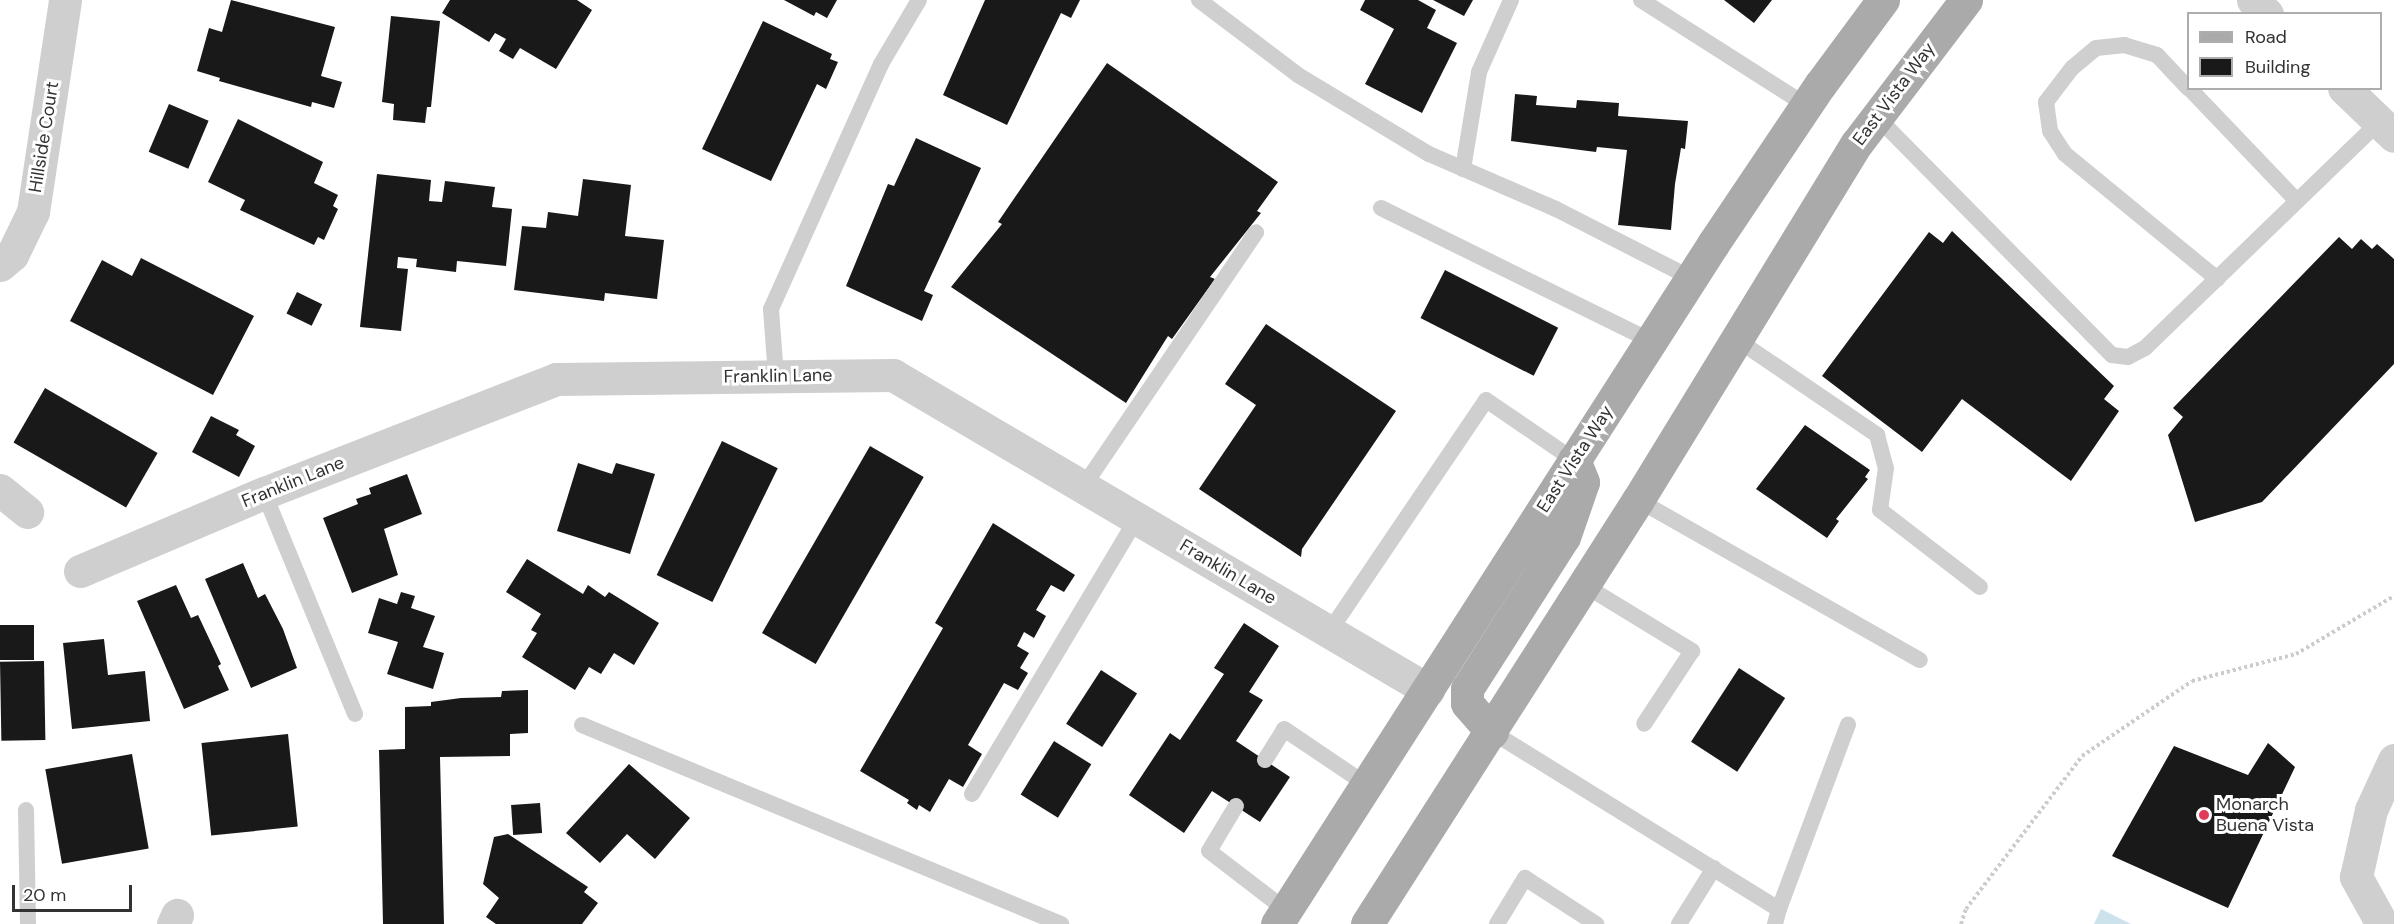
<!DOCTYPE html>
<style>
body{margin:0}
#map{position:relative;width:2394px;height:924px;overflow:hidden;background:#fff;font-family:"DM Sans",sans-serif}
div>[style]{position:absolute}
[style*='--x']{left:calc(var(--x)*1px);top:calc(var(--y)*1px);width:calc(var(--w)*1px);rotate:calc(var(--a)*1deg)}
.water>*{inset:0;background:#cce3eb}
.building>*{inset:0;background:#191919;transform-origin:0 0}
.path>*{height:4px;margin-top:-2px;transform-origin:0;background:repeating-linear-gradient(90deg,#ccc 0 3px,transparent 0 6px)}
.service>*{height:16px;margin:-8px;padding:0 8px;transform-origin:8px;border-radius:8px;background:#cfcfcf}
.minor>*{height:33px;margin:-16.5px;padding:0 16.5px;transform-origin:16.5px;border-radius:16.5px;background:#cfcfcf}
.tertiary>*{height:33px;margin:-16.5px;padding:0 16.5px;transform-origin:16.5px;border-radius:16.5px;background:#cfcfcf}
.primary>*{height:33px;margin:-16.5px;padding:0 16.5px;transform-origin:16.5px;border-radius:16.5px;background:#aaa}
.dots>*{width:16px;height:16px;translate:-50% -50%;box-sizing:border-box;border:3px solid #fff;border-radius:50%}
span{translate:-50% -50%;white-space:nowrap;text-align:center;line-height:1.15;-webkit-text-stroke:6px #fff;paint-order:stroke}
.street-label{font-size:18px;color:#323232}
.poi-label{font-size:18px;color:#323232}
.left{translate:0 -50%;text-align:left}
.legend{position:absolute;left:2187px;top:12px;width:195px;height:78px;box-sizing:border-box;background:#fff;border:2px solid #adadad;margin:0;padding:8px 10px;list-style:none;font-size:18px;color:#323232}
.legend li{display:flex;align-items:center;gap:12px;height:30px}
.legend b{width:30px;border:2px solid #adadad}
.scale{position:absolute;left:12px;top:885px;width:120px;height:27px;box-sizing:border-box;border:3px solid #323232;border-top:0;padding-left:8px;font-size:18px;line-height:21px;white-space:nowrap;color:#323232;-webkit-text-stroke:4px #fff;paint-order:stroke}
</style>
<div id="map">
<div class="water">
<div style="clip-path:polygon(2101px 909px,2131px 924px,2094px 924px)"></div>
</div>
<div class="building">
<div style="clip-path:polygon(231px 0,335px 27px,321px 76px,342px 82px,334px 108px,312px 102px,311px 107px,219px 81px,220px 78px,197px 71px,209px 28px,222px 32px)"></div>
<div style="clip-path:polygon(450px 0,577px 0,592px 10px,556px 69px,520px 48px,513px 59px,499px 51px,506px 39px,495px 33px,489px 42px,442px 13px)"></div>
<div style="clip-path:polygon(784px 0,837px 0,827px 18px,816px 12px,814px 16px)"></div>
<div style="clip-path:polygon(985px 0,1080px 0,1071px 18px,1061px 13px,1007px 125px,943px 95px)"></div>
<div style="clip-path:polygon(1365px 0,1418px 0,1436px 10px,1427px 28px,1457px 43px,1422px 113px,1365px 84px,1394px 29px,1360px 10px)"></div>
<div style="clip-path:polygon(1433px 0,1473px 0,1464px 16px)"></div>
<div style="clip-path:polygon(1724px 0,1772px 0,1754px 23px)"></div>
<div style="clip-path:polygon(391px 16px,440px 21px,431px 107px,427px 107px,425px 123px,393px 120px,394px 104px,382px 102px)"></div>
<div style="clip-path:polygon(763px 21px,832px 54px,830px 59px,838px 62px,826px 89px,817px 84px,771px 181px,702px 149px)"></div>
<div style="clip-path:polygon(1107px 63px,1278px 182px,1257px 211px,1261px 213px,1210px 277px,1215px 279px,1172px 339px,1168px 336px,1126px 403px,951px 287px,1002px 224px,998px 222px)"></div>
<div style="clip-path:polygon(1515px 94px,1537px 96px,1536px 105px,1576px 108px,1577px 100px,1619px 103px,1618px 116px,1688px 121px,1685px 149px,1681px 148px,1675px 184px,1671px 230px,1618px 225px,1627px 150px,1597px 147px,1596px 152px,1511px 141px)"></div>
<div style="left:169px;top:104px;width:43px;height:52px;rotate:23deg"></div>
<div style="clip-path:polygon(238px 119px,323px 162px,314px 183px,338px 195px,333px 206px,338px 209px,324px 240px,318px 237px,314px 245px,240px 210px,245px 200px,208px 182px)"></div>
<div style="clip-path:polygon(916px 138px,981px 168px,924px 291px,933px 295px,922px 321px,846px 286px,888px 184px,894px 186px)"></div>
<div style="clip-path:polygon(377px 174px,431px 180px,429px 201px,442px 202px,445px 181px,495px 187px,492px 207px,512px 209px,506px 266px,457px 261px,456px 272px,416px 267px,417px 259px,398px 257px,397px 268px,408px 269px,401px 331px,360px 327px)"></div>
<div style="clip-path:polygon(583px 179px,631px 185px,625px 236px,664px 240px,657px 299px,605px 293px,604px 301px,514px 290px,522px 226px,546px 228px,548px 212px,578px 216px)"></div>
<div style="clip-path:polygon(1952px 231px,2114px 386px,2104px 399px,2119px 411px,2071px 481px,1962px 399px,1922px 452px,1822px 376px,1929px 232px,1943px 243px)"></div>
<div style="clip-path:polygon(2339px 237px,2352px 249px,2361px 239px,2372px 249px,2377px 244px,2394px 259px,2394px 364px,2262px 502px,2195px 522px,2168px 435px,2183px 417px,2173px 408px)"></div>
<div style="clip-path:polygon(141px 258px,254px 316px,213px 395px,70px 321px,102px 260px,132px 276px)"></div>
<div style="left:1445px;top:270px;width:127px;height:54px;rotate:27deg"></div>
<div style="left:297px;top:292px;width:28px;height:24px;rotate:26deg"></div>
<div style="clip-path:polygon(1266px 324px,1396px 411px,1302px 549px,1301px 557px,1199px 489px,1256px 405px,1225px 384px)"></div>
<div style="left:45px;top:388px;width:130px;height:63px;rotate:30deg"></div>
<div style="clip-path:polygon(211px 416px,239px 430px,236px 435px,255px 446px,239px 477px,192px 452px)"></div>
<div style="clip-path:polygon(1805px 425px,1870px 470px,1865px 477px,1868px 479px,1836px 519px,1839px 521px,1827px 538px,1756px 489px)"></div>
<div style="left:722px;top:441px;width:62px;height:149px;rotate:26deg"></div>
<div style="left:870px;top:446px;width:62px;height:216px;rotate:30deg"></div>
<div style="clip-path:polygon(578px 463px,612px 474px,616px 463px,655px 474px,630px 554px,557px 531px)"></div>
<div style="clip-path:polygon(407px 474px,422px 514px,384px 529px,398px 575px,352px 593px,323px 518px,358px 504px,356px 499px,371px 494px,369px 488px)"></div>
<div style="clip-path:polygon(993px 523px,1075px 575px,1064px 592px,1051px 585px,1036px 610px,1046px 616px,1034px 638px,1024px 632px,1017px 646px,1029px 653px,1020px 668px,1028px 673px,1018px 690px,1004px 683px,968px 745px,982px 754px,963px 787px,949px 779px,930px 812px,919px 805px,917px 810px,907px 803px,909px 800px,860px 771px,943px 628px,935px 623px)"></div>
<div style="clip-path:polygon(527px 559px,583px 594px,588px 585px,605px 597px,609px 592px,659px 623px,634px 665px,614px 653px,601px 674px,589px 667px,575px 690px,522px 657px,537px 633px,531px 630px,541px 614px,506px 592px)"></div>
<div style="clip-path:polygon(243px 563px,258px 598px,265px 594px,283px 629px,297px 668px,251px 688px,205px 579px)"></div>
<div style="clip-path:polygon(176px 585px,191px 618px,198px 615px,221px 664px,218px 666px,229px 690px,184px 709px,137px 601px)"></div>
<div style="clip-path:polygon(401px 592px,415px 596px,411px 608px,435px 616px,423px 647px,444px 653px,433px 689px,387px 674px,398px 642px,368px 633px,379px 598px,397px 604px)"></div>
<div style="clip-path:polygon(1244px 623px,1279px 646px,1249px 692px,1263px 700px,1236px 741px,1290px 777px,1260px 822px,1212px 791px,1184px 833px,1129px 795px,1170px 733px,1180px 740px,1224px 674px,1214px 668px)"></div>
<div style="left:0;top:625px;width:34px;height:35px"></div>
<div style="clip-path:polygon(104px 639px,108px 675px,145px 671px,150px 721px,72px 729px,63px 643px)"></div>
<div style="left:44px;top:661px;width:79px;height:44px;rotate:89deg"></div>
<div style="left:1739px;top:668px;width:55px;height:88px;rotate:33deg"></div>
<div style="left:1101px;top:670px;width:43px;height:64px;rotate:33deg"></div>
<div style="clip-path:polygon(528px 690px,528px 733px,510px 734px,510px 756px,440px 757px,444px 924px,383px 924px,379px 750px,405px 749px,405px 707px,431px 706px,431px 702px,461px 698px,501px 697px,502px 691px)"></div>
<div style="left:288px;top:734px;width:93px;height:87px;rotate:84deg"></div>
<div style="left:1054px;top:741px;width:44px;height:63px;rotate:32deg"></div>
<div style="clip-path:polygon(2268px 743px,2295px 767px,2228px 908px,2112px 856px,2174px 746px,2248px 775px)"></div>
<div style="left:132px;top:754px;width:96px;height:88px;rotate:80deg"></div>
<div style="clip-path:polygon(629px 764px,690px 818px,655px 859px,627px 834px,600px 863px,566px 833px)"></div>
<div style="left:540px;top:803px;width:30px;height:29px;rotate:86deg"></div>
<div style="clip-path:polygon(508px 834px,588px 887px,584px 892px,598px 903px,582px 924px,496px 924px,486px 917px,499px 898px,483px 884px,494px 837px)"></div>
</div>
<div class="path">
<div style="--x:1961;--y:924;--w:16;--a:-72"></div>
<div style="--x:1966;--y:909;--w:192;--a:-52.8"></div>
<div style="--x:2082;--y:756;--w:133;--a:-34.3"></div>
<div style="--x:2192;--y:681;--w:107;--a:-14.6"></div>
<div style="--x:2296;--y:654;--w:114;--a:-30.6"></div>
</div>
<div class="service">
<div style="--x:1199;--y:0;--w:124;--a:37.1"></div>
<div style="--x:1298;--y:75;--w:153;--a:31.1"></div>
<div style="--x:1429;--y:154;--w:138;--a:23.4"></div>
<div style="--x:1556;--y:209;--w:152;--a:27.1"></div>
<div style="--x:1641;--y:0;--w:196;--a:32.5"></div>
<div style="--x:2188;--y:88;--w:45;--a:-133.2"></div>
<div style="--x:2157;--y:55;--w:34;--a:-163"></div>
<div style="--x:2125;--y:45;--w:29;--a:174"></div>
<div style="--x:2096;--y:48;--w:31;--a:140"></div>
<div style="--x:2072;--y:68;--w:43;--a:127.4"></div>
<div style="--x:2046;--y:102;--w:29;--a:82"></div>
<div style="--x:2050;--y:131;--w:27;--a:57"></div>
<div style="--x:2065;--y:154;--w:197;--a:39.4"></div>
<div style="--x:2189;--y:88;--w:156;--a:46.3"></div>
<div style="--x:1876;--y:116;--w:336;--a:45.4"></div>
<div style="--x:2112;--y:355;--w:16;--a:7"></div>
<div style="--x:2128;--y:357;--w:19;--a:-28"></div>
<div style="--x:2145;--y:348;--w:325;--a:-44"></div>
<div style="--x:1463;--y:169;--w:98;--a:-80.6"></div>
<div style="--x:1479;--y:72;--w:79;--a:-66"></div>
<div style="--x:1381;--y:208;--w:301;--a:26.2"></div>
<div style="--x:1736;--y:339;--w:171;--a:34.2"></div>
<div style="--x:1877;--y:435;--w:34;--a:75"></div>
<div style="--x:1886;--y:468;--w:42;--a:98.1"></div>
<div style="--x:1880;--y:510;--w:126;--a:37.6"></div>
<div style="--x:776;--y:376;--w:67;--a:-94.3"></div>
<div style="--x:771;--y:309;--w:269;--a:-65.8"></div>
<div style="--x:881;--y:64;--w:74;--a:-59.3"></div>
<div style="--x:1083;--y:487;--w:308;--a:-55.8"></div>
<div style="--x:264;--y:493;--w:239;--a:67.6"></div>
<div style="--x:1638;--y:500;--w:324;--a:29.6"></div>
<div style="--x:1584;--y:585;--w:127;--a:31.4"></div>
<div style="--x:1692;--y:651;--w:87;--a:123.3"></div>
<div style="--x:1329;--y:632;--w:280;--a:-55.9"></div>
<div style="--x:1486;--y:400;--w:107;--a:34.3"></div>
<div style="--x:582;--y:725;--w:519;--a:22.56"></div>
<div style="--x:1492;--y:732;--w:337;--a:31.7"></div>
<div style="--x:1779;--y:909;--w:16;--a:105"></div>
<div style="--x:1265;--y:760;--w:36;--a:-58"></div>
<div style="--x:1284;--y:729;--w:100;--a:34"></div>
<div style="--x:972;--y:794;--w:322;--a:-59.1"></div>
<div style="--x:1236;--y:806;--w:52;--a:121"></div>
<div style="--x:1209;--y:851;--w:97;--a:37.5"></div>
<div style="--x:26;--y:810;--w:114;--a:89"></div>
<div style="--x:1779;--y:909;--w:197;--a:-69.5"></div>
<div style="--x:1497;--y:924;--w:54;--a:-58.7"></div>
<div style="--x:1525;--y:878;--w:85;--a:32.9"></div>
<div style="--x:1679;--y:924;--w:66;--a:-58"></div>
</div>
<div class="minor">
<div style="--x:0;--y:265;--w:16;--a:-40"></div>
<div style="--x:12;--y:255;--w:48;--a:-64"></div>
<div style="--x:33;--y:212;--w:214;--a:-81.4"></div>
<div style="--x:0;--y:490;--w:35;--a:39"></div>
<div style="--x:80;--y:571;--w:200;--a:-23"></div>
<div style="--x:264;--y:493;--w:313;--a:-21.3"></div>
<div style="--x:556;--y:379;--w:337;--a:-0.7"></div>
<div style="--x:893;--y:375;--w:621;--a:30.49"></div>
<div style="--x:173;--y:924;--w:10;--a:-66"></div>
<div style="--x:2382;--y:924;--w:54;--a:-119"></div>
<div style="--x:2356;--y:877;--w:69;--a:-77.4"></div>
<div style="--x:2371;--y:810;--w:55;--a:-65.3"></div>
</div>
<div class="tertiary">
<div style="--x:2253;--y:0;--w:20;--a:45"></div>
<div style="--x:2344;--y:88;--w:69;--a:43.8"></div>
</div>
<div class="primary">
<div style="--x:1492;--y:732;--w:38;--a:-131"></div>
<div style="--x:1467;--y:703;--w:14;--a:-90"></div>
<div style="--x:1467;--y:689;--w:180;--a:-57.5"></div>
<div style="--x:1564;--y:537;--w:58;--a:-70.9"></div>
<div style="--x:1583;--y:482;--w:24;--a:-112"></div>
<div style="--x:1277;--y:924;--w:808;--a:-57.33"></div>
<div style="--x:1713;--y:244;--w:192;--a:-56.1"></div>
<div style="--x:1820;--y:85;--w:106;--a:-53.5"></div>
<div style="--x:1367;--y:924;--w:503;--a:-57.42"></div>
<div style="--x:1638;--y:500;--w:419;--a:-58.5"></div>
<div style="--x:1857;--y:143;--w:180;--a:-52.7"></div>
</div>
<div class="dots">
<div style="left:2204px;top:815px;background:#e23b5a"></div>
</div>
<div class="street-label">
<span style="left:1894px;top:94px;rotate:-53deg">East Vista Way</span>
<span style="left:44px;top:137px;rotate:-81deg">Hillside Court</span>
<span style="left:778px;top:376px;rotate:-1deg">Franklin Lane</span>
<span style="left:1575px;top:459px;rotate:-57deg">East Vista Way</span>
<span style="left:293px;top:482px;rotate:-22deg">Franklin Lane</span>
<span style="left:1228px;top:572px;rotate:31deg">Franklin Lane</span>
</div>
<div class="poi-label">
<span class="left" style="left:2216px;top:815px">Monarch<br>Buena Vista</span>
</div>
<ul class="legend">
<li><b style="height:8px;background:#aaa"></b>Road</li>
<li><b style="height:16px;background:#191919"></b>Building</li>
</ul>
<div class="scale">20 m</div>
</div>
